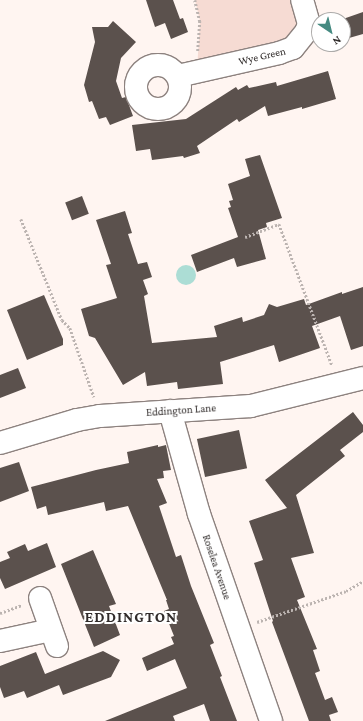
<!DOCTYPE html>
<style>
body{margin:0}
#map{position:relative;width:363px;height:721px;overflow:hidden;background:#fff5f1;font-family:"Crimson Pro",serif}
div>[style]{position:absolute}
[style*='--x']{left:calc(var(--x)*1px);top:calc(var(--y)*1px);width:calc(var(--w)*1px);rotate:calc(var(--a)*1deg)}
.green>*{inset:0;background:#f6dbd3}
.water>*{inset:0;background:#acddd5}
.round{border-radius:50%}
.building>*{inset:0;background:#5b514d;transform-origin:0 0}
.path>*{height:2.5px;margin-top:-1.25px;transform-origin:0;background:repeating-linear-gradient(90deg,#bcb4b1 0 2px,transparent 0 4px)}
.roads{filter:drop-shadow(1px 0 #8d827f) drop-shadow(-1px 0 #8d827f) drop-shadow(0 1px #8d827f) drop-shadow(0 -1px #8d827f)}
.minor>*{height:22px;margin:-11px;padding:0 11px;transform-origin:11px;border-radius:11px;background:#fff}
.minor>.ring{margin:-11px;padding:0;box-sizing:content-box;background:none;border:22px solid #fff;border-radius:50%}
span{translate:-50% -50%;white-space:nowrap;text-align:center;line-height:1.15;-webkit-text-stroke:4px #fff;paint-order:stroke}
.street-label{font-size:11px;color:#312c2b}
.district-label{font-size:15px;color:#312c2b;font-weight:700;letter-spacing:1px}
.north{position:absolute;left:311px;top:12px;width:40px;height:40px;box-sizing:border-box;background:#fff;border:1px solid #adabaa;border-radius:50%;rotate:145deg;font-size:11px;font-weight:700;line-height:16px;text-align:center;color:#312c2b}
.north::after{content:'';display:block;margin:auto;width:14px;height:18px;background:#458a81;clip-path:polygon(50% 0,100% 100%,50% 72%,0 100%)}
</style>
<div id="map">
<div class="green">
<div style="clip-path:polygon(195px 0,302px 0,306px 32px,197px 70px,200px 21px)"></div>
</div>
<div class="water">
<div class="round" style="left:176px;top:265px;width:20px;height:20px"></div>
</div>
<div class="building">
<div style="clip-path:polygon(146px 0,173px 0,180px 19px,183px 18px,188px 32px,171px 39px,165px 23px,155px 27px)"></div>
<div style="clip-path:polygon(363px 12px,363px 34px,349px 38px,343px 19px)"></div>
<div style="clip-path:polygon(113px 21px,136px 42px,121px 58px,116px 81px,122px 98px,126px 97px,133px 116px,110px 125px,106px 117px,99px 119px,92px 101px,89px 102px,84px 85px,95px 42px,92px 27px,108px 27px)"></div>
<div style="clip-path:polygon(328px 71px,336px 99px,302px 109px,302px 107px,268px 116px,265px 106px,239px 122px,237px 119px,197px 146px,200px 153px,184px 158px,183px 156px,152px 160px,150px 149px,136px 151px,132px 125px,186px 119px,236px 87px,238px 90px,247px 85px,249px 88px,276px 82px,277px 86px)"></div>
<div style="clip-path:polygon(260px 155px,282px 218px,266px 223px,267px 227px,258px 230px,266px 259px,237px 267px,234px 258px,197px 272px,191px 255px,238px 237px,228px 208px,231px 207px,229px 201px,233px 200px,228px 184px,250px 176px,245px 159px)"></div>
<div style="left:82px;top:196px;width:19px;height:18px;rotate:69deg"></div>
<div style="clip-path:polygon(125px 211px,132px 233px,128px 234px,138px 264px,147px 262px,152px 277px,143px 280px,148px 294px,144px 296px,152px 343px,217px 337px,214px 326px,242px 317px,243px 322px,264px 315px,269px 304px,277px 307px,304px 299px,306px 305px,342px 292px,342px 294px,363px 287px,363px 346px,351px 350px,340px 316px,312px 326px,320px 348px,279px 362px,274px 345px,220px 362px,223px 384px,178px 389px,177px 382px,147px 386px,145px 372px,123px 385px,95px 338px,89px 336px,81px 309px,117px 298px,106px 265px,111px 264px,96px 220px)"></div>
<div style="clip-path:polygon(44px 295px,63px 339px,63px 345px,27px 360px,7px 310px)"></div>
<div style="clip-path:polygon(18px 368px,26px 388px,0 398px,0 375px)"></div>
<div style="clip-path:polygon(353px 412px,363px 425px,363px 432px,340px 450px,345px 456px,296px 495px,314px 553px,291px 558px,305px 597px,297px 600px,317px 649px,313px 650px,320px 671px,315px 673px,325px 700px,332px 697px,338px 712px,329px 715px,331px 721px,309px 721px,272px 622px,273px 621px,254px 563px,263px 560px,249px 521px,287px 508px,265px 480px)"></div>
<div style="left:239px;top:430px;width:39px;height:43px;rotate:78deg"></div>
<div style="clip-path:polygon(158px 445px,158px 447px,166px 445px,171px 470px,163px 471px,164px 478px,157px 479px,167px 503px,159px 506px,176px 557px,181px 555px,191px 586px,214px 643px,210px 645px,222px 676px,220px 677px,237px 721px,210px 721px,204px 704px,173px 716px,175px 721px,105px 721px,187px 688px,175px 659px,147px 671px,142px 658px,174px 644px,171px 637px,174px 636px,164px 611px,169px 609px,166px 600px,167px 600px,128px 506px,106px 511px,104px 502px,48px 515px,46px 506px,37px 509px,31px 487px,96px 470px,129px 463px,127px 452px)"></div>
<div style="clip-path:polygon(19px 462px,29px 491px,0 502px,0 468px)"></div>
<div style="clip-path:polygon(47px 543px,56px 567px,5px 589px,0 578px,0 562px,10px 558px,7px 552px,25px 544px,28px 551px)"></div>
<div style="clip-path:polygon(93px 550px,116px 604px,109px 606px,120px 635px,94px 647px,61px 564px)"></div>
<div style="clip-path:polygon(103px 651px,120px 660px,111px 677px,63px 695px,59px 685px,27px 698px,24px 691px,4px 698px,0 687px,0 666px,36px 652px,45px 674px)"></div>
</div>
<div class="path">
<div style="--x:195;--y:0;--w:22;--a:77"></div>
<div style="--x:200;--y:21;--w:30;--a:94"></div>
<div style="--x:21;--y:219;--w:109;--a:67.9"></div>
<div style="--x:62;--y:320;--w:11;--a:45"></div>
<div style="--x:70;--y:328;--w:73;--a:70.8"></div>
<div style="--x:245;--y:237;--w:36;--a:-21"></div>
<div style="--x:279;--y:224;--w:151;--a:69.4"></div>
<div style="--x:0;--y:613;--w:23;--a:-20"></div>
<div style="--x:257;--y:622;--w:94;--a:-19.2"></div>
<div style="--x:346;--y:591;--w:20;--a:-30"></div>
</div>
<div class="roads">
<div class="minor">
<div class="ring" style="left:136px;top:65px;width:22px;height:22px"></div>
<div style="--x:178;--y:76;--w:104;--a:-12.8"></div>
<div style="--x:279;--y:53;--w:15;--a:-20"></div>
<div style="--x:293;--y:48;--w:21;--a:-51"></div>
<div style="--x:306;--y:32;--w:9;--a:-69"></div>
<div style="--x:309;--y:24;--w:25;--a:-106"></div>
<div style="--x:170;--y:411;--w:107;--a:74.3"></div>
<div style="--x:199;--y:514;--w:219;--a:70.8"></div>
<div style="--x:0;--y:443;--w:80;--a:-16.6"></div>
<div style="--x:77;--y:420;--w:23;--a:-10"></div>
<div style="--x:100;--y:416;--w:151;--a:-3.8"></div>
<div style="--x:251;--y:406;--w:115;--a:-14"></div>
<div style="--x:40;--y:598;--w:51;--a:70.5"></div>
<div style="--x:0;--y:641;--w:52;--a:-12.2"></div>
</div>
</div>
<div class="street-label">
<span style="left:262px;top:56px;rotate:-13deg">Wye Green</span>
<span style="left:181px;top:410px;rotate:-4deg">Eddington Lane</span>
<span style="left:217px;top:567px;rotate:71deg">Roselea Avenue</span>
</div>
<div class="district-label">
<span style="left:131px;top:618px">EDDINGTON</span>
</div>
<div class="north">N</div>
</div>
